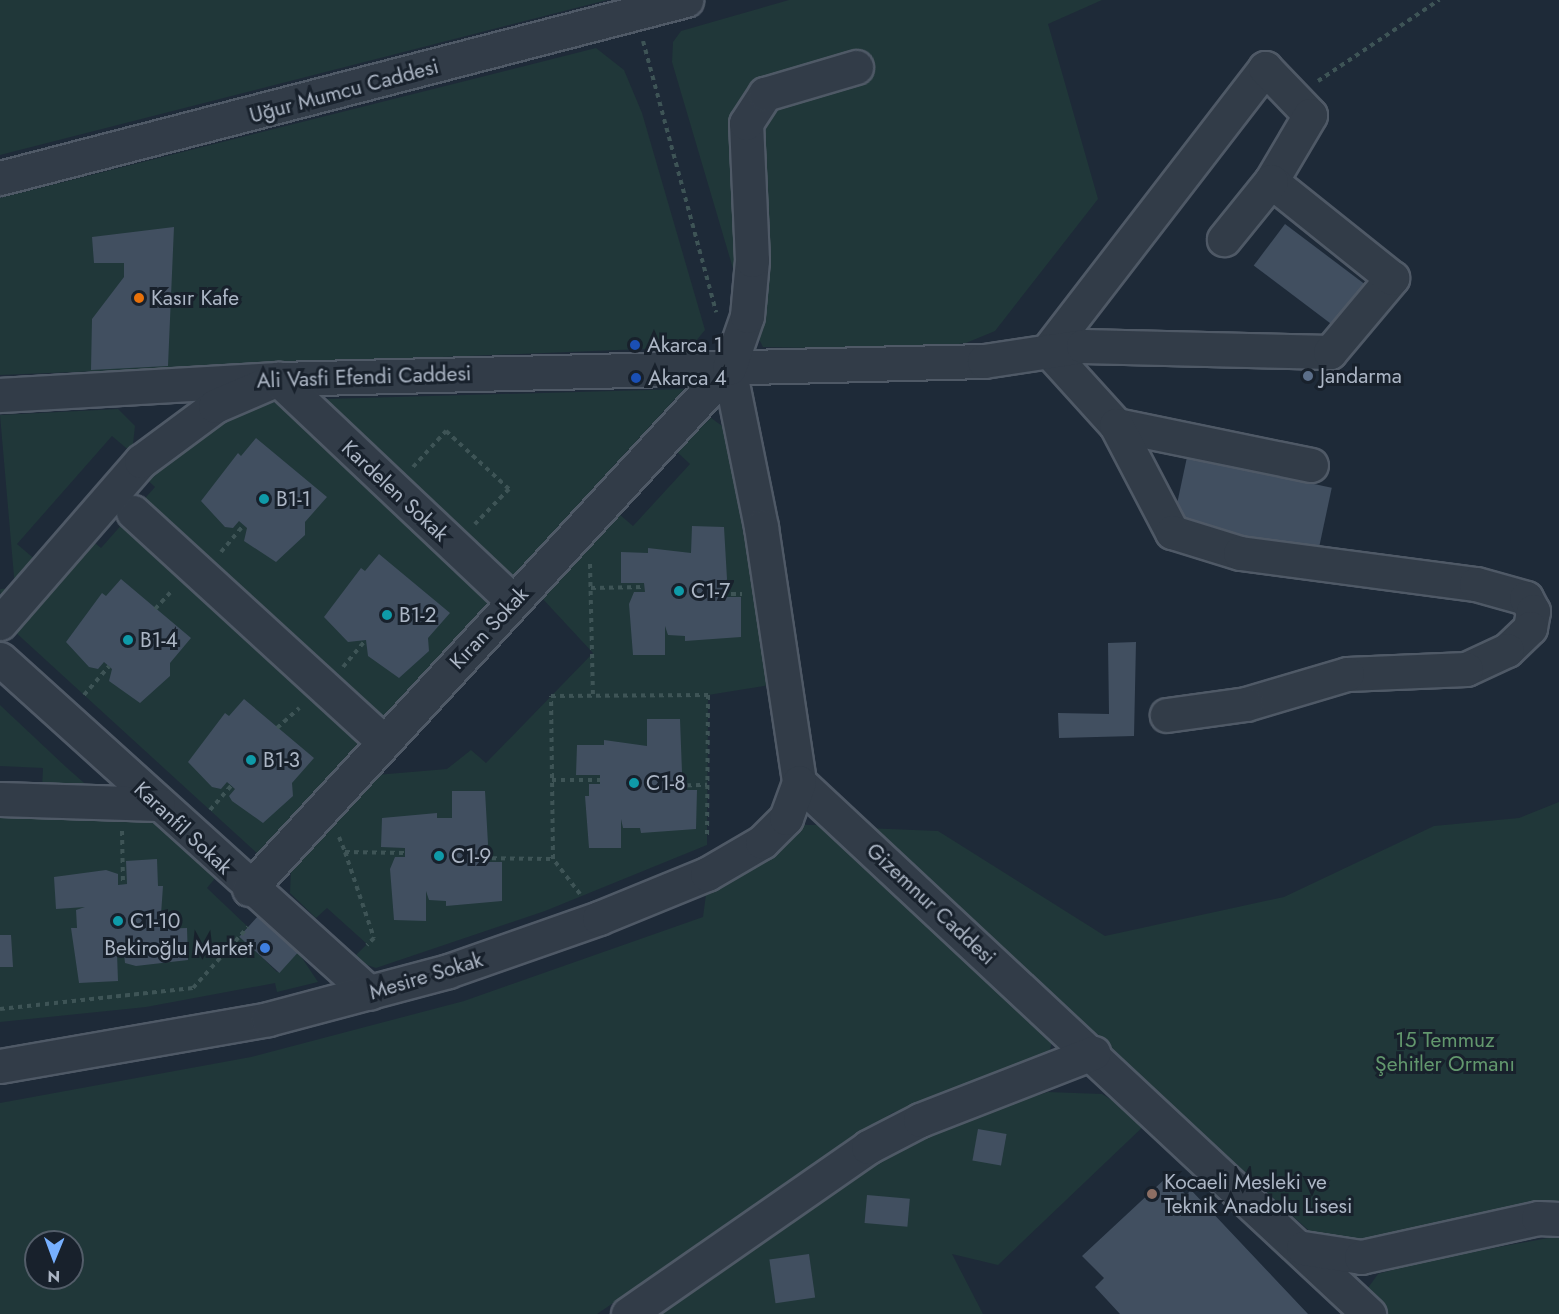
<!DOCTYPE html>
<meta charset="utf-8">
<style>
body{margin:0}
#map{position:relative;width:1559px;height:1314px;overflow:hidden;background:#1e2a38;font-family:Jost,sans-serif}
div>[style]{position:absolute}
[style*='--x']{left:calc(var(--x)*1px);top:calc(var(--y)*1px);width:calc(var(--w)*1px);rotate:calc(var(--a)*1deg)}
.green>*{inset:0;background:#203739}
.building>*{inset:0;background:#414f60;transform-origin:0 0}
.path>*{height:4px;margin-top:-2px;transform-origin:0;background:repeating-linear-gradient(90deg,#3e5456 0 4.5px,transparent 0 9px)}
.roads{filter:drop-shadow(2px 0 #4f5966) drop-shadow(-2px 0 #4f5966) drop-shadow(0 2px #4f5966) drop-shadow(0 -2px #4f5966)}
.minor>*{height:33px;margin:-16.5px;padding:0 16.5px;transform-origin:16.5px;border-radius:16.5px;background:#323c48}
.dots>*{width:16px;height:16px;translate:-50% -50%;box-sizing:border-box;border:3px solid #18212c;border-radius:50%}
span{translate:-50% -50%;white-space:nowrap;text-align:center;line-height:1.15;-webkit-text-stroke:6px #18212c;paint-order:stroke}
.street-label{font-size:21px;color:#acb6c5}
.poi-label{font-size:21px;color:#acb6c5}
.left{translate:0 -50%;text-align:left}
.right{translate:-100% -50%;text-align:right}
.park-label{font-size:21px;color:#62976d}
.north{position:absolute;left:24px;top:1230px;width:60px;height:60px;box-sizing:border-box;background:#18212c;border:2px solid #535d69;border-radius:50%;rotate:181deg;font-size:16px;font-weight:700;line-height:24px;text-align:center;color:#acb6c5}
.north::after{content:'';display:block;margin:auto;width:21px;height:27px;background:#77b0ff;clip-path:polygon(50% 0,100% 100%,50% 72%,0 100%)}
</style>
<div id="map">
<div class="green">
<div style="clip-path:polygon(0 0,607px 0,0 155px)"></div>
<div style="clip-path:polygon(789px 0,1102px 0,1048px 24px,1098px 199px,995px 331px,966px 343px,916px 350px,763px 347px,747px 316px,672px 62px,673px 42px,681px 31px)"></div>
<div style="clip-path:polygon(596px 48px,624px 70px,642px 113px,705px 330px,691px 347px,0 375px,0 198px)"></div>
<div style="clip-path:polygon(684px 389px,510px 579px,325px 399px)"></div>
<div style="clip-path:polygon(268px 400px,282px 406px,489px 602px,260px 856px,13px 630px,90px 539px,101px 548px,155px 487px,143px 476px,186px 435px)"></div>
<div style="clip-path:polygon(118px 409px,135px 426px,132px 453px,112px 436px,17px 544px,38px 562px,10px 596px,1px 598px,0 589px,15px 588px,0 415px)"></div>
<div style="clip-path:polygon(711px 418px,725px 428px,770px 685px,708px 695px,707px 845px,545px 911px,376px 968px,364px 964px,355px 956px,367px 944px,327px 908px,316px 918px,290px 893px,291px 867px,376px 775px,447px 769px,471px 750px,486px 763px,593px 653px,541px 597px,619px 514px,633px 526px,690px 464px,676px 451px)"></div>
<div style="clip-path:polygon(0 705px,66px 767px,91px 789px,42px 788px,43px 768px,0 766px)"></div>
<div style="clip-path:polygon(1559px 802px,1559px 1219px,1338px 1257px,865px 828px,938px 831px,1105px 936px,1284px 897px,1434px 826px,1519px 818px)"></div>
<div style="clip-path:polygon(0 812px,151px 819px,217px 876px,207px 888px,248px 927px,240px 936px,277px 972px,298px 952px,318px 982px,277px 992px,275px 983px,146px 1007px,0 1022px)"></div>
<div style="clip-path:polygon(evenodd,803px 825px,821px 825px,1053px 1037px,1049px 1054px,892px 1113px,597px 1314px,0 1314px,0 1103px,251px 1057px,464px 1001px,703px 917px,707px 887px,803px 825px,36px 1242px,72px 1242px,72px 1278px,36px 1278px,36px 1242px)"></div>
<div style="clip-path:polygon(1048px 1092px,1102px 1094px,1148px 1122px,998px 1265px,952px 1254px,983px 1314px,652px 1314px,875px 1161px,926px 1132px)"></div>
<div style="clip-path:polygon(1559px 1236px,1559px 1314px,1387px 1314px,1365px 1292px,1378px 1274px,1423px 1261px)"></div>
</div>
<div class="building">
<div style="left:1285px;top:224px;width:100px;height:52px;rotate:37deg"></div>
<div style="clip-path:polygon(174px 227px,168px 366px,91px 370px,92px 319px,124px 277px,124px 263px,94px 263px,92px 237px)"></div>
<div style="clip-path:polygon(256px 438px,327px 497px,305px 522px,305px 535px,276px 562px,244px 541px,247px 528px,239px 521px,233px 528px,225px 527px,201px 501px,238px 453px,241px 456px)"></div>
<div style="left:1187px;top:457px;width:148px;height:67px;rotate:12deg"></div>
<div style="clip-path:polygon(692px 526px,724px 527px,727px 579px,723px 590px,713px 590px,713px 597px,741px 597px,741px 637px,685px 641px,685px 636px,668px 635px,665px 626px,665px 655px,633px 655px,629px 604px,634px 592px,645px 592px,644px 583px,621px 583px,621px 552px,648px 553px,648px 548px,691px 553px)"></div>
<div style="clip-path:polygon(379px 554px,450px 613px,428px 638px,429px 651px,399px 678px,368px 656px,366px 640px,348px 642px,324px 617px,361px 568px,365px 571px)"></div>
<div style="clip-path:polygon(121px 579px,191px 638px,170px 663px,170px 676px,140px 703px,109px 681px,112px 669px,104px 662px,98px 669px,89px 667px,66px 642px,102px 593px,106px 596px)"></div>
<div style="clip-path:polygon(1136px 642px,1134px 736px,1059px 738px,1058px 713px,1109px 714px,1108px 643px)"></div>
<div style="clip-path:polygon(244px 699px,314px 758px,292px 783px,293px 796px,263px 823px,232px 801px,229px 796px,235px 789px,227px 782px,221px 789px,212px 787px,188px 762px,225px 713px,229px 716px)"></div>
<div style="clip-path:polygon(647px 719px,680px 719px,682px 772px,678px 782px,669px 782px,669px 790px,697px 790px,696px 829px,641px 833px,640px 828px,623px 828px,621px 819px,621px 848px,589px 848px,585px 796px,589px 796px,589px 784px,600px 784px,600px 775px,576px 775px,577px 745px,604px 745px,604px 740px,647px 746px)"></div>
<div style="clip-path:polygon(452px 791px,485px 791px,488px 844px,484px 855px,474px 855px,474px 862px,502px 862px,502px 901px,446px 906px,446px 901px,429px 900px,426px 891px,426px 921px,394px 920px,390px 869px,395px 857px,405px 857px,405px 848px,381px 847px,382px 818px,437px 813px,437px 818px,452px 818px)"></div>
<div style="clip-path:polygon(157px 859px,158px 886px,163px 886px,160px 929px,187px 928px,188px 960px,136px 966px,125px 963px,124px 953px,117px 953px,118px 981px,79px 983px,71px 928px,77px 928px,76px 910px,85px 907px,56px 909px,54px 877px,106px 870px,118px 874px,118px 885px,127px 884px,126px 861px)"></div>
<div style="left:258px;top:916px;width:54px;height:28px;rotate:42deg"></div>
<div style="clip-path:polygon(0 935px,11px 935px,13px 967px,0 967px)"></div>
<div style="left:978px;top:1129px;width:29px;height:32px;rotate:10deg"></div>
<div style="clip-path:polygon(1168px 1176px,1186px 1195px,1191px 1190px,1308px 1314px,1120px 1314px,1095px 1287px,1104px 1278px,1082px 1256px)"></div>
<div style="left:867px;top:1195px;width:43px;height:28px;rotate:5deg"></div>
<div style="left:809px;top:1254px;width:44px;height:40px;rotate:82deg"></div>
</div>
<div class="path">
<div style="--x:643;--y:41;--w:281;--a:74.9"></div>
<div style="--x:1318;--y:81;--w:146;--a:-33.8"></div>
<div style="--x:413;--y:467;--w:49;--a:-47.5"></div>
<div style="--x:446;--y:431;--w:86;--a:42.6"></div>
<div style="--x:509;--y:489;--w:49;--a:134.2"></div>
<div style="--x:221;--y:552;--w:35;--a:-50"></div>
<div style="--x:590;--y:564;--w:132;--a:88.7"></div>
<div style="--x:591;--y:588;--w:54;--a:-1.1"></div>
<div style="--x:713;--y:594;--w:29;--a:0"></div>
<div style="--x:155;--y:609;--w:26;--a:-47"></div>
<div style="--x:343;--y:667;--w:35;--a:-50"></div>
<div style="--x:84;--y:695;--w:38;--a:-49"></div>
<div style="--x:277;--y:728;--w:30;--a:-42"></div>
<div style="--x:552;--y:780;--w:48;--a:0"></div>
<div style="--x:669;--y:786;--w:38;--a:-2"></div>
<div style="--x:210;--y:810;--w:32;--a:-49"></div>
<div style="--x:122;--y:831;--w:54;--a:88.9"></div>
<div style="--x:339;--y:837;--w:16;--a:68"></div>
<div style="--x:345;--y:852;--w:60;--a:1"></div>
<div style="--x:345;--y:852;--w:91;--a:71.4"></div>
<div style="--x:374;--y:938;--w:10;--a:135"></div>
<div style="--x:474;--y:858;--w:79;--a:0.7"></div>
<div style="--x:580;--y:894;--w:44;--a:-127.6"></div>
<div style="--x:553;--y:859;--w:163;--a:-90.7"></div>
<div style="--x:551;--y:696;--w:157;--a:-0.4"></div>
<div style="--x:708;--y:695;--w:144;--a:90.4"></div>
<div style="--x:0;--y:1009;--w:194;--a:-6.2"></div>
<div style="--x:193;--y:988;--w:82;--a:-48"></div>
</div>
<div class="roads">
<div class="minor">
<div style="--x:0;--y:178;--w:709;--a:-14.55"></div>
<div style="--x:1048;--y:350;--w:356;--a:-52.4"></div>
<div style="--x:1265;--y:68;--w:65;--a:46.2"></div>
<div style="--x:1310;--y:115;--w:77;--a:120.6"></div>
<div style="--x:1048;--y:350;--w:101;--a:47.8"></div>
<div style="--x:1116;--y:425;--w:199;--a:11.6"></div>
<div style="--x:729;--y:368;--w:162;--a:78.6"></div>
<div style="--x:761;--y:527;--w:258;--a:81.5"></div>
<div style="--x:799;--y:782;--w:780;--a:43.03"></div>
<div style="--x:0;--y:395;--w:278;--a:-3.3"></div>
<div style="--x:278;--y:379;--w:706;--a:-1.46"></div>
<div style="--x:984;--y:361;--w:100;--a:-8.6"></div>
<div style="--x:1083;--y:346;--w:247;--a:1.4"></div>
<div style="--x:1330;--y:352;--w:97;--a:-50"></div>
<div style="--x:1392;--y:278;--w:155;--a:-141.3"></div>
<div style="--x:1271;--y:181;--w:75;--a:129"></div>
<div style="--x:1116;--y:425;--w:121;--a:62.4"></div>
<div style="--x:1172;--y:532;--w:71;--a:17.2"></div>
<div style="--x:1240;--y:553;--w:238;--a:7.5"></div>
<div style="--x:1476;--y:584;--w:52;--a:15.6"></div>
<div style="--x:1526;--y:598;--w:15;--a:62"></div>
<div style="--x:1533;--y:611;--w:17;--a:100"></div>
<div style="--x:1530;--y:628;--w:32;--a:136"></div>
<div style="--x:1507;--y:650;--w:45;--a:155.1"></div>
<div style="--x:1466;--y:669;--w:119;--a:177.6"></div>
<div style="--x:1347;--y:674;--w:105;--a:163.5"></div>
<div style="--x:1246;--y:704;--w:80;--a:172.1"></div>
<div style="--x:133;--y:512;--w:324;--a:42.5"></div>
<div style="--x:0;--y:623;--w:215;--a:-49"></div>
<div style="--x:141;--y:461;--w:92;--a:-36.6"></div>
<div style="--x:215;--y:406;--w:69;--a:-23.2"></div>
<div style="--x:278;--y:379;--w:323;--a:43.4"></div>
<div style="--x:0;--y:659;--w:498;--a:42.1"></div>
<div style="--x:0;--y:799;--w:158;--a:1.8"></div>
<div style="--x:249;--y:889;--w:708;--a:-47.35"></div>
<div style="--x:729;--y:368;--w:55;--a:-70.9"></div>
<div style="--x:747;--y:316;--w:56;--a:-84.9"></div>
<div style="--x:752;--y:260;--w:137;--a:-92.5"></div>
<div style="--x:746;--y:123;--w:35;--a:-57"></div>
<div style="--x:765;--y:94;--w:95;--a:-16.5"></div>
<div style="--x:0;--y:1066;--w:272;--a:-9.9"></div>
<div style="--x:268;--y:1019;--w:186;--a:-14.9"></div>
<div style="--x:448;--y:971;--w:160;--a:-19.3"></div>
<div style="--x:599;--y:918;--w:117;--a:-22.2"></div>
<div style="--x:707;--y:874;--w:64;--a:-30.2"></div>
<div style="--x:762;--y:842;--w:34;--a:-45"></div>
<div style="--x:786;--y:818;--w:38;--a:-70"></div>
<div style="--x:1303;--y:1248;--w:59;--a:8.8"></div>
<div style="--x:1361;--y:1257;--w:181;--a:-12.4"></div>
<div style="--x:1538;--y:1218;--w:21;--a:3"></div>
<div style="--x:628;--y:1314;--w:292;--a:-34.8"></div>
<div style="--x:868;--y:1147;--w:59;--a:-27.4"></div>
<div style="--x:920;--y:1120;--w:186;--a:-21.2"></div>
</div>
</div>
<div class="dots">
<div style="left:139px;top:298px;background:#e8710a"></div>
<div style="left:635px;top:345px;background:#1a4fb4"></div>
<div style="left:1308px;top:376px;background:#5c6f8a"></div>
<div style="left:636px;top:378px;background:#1a4fb4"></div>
<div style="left:264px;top:499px;background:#0f9aa8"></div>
<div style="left:679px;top:591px;background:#0f9aa8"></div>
<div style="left:387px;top:615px;background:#0f9aa8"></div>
<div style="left:128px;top:640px;background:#0f9aa8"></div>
<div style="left:251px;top:760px;background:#0f9aa8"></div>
<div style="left:634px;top:783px;background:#0f9aa8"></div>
<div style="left:439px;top:856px;background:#0f9aa8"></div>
<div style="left:118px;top:921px;background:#0f9aa8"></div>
<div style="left:265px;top:948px;background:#3f7fe0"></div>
<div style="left:1152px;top:1194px;background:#8d6e63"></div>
</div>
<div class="street-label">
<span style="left:344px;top:91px;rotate:-15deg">Uğur Mumcu Caddesi</span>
<span style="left:364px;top:377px;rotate:-2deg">Ali Vasfi Efendi Caddesi</span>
<span style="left:395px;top:491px;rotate:43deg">Kardelen Sokak</span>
<span style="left:489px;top:628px;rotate:-47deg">Kıran Sokak</span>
<span style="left:183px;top:828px;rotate:43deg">Karanfil Sokak</span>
<span style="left:931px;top:904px;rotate:43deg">Gizemnur Caddesi</span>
<span style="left:426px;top:976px;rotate:-17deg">Mesire Sokak</span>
</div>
<div class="poi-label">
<span class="left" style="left:151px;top:298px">Kasır Kafe</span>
<span class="left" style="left:647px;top:345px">Akarca 1</span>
<span class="left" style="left:1320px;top:376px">Jandarma</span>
<span class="left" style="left:648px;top:378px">Akarca 4</span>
<span class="left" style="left:276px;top:499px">B1-1</span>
<span class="left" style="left:691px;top:591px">C1-7</span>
<span class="left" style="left:399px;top:615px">B1-2</span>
<span class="left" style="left:140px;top:640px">B1-4</span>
<span class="left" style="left:263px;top:760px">B1-3</span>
<span class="left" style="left:646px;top:783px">C1-8</span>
<span class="left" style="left:451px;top:856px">C1-9</span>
<span class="left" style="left:130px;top:921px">C1-10</span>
<span class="right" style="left:253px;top:948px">Bekiroğlu Market</span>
<span class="left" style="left:1164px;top:1194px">Kocaeli Mesleki ve<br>Teknik Anadolu Lisesi</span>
</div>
<div class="park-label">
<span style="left:1445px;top:1052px">15 Temmuz<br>Şehitler Ormanı</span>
</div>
<div class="north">N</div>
</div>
